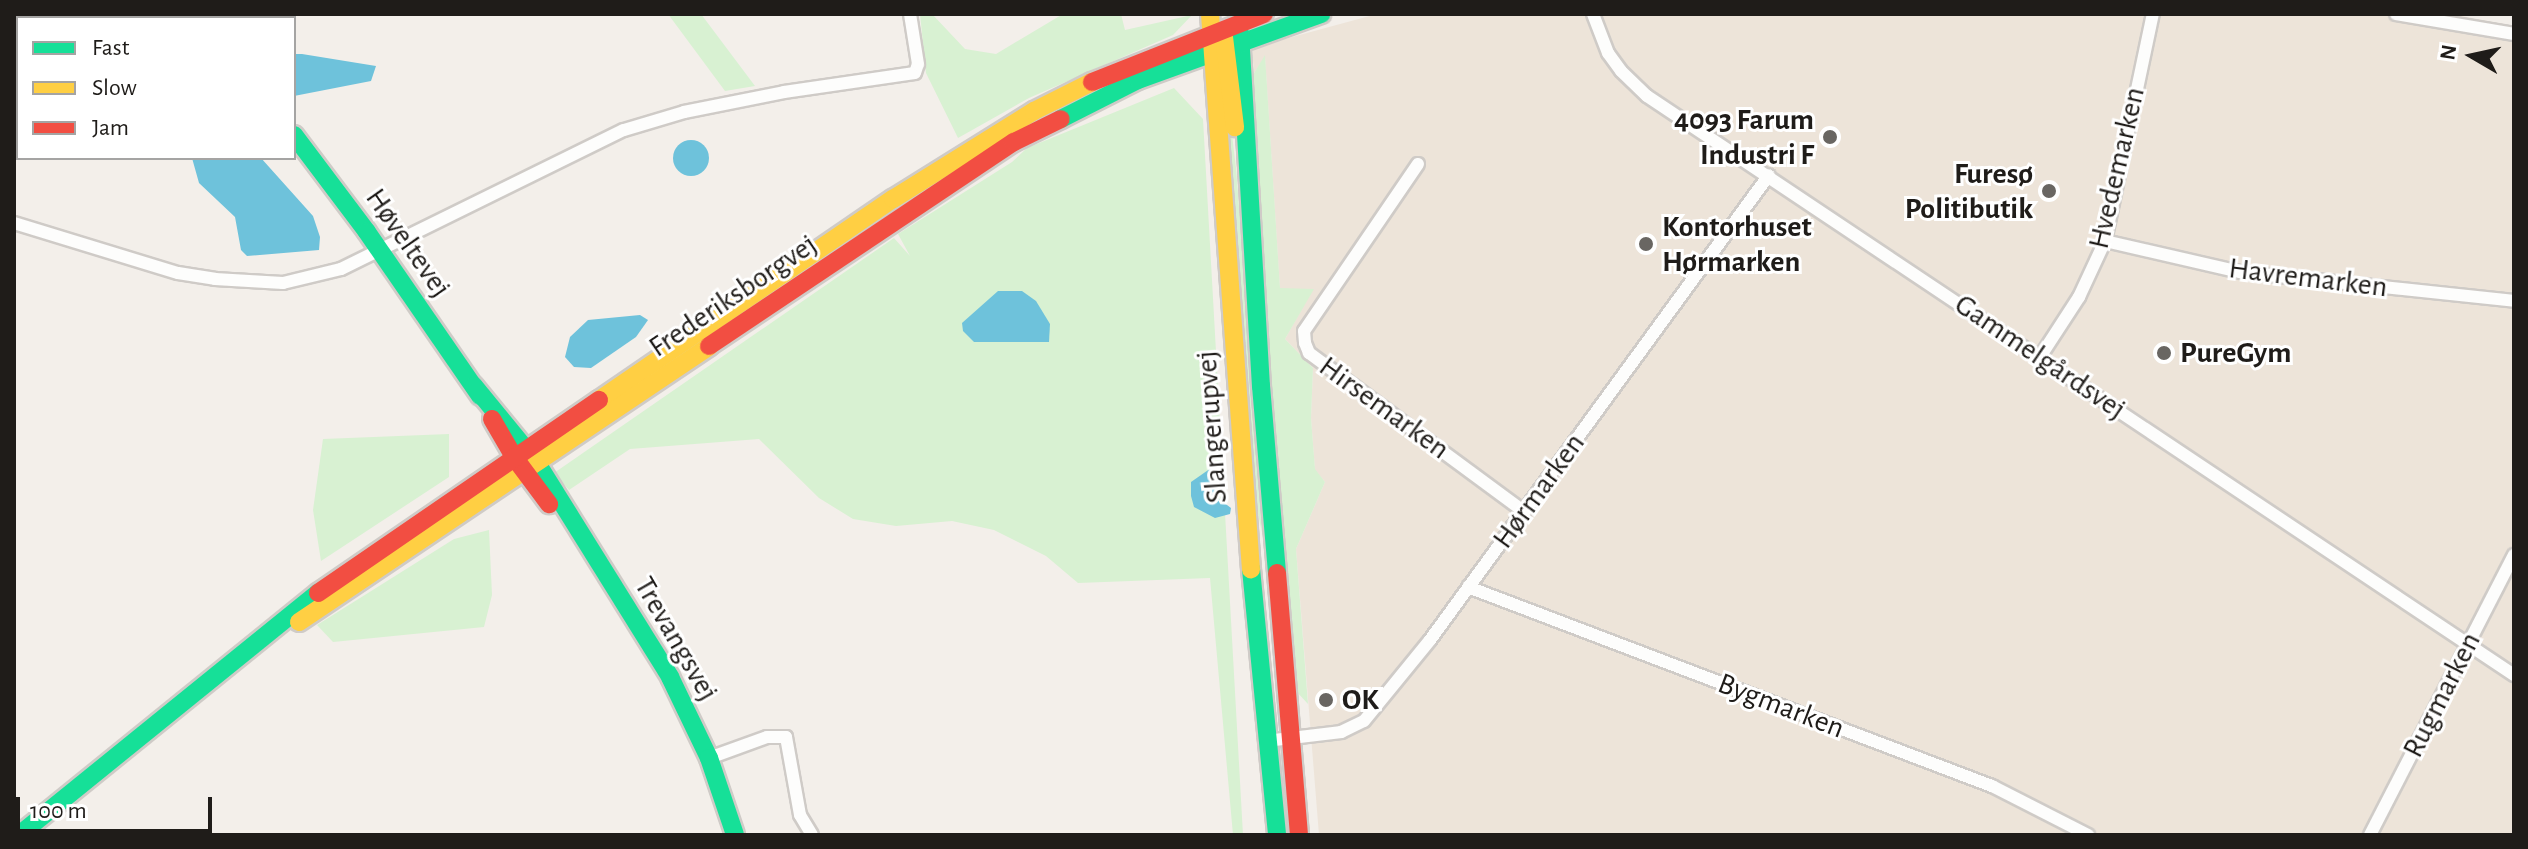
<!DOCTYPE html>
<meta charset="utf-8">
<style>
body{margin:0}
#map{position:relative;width:2528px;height:849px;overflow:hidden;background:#f3efea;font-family:"Alegreya Sans",sans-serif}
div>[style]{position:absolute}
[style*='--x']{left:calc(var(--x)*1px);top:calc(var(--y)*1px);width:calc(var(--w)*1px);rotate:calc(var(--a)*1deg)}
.built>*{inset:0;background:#ede4d9}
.green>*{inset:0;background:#d8f1d2}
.water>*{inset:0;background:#6ec2db}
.round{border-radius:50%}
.roads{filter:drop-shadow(2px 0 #cfcbc7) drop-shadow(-2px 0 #cfcbc7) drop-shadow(0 2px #cfcbc7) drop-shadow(0 -2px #cfcbc7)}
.street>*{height:12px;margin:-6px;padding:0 6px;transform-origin:6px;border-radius:6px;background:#fdfdfc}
.fast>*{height:18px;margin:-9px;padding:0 9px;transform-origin:9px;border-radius:9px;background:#16e098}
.slow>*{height:18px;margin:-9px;padding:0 9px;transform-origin:9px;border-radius:9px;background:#ffcf43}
.jam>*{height:18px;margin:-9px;padding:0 9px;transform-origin:9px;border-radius:9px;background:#f24e42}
.dots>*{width:22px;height:22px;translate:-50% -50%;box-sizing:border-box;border:4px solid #fff;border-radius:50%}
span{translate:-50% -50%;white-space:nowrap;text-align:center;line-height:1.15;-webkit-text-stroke:6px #fff;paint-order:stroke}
.poi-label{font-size:30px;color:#1f1c19;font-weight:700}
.right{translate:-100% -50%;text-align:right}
.left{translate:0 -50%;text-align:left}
.street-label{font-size:30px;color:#1f1c19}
.frame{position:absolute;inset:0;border:16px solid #1f1c19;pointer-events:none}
.legend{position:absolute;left:16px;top:16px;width:280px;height:144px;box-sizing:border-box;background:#fff;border:2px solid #a5a4a3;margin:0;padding:10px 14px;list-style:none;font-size:24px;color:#1f1c19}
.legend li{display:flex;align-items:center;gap:16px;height:40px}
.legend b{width:40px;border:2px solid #a5a4a3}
.north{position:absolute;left:2432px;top:16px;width:80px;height:80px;-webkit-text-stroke:6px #fff;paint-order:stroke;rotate:279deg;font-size:22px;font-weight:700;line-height:32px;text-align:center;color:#1f1c19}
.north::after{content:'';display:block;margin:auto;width:28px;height:36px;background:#1f1c19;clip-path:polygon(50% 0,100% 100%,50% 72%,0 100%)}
.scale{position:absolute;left:16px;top:797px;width:196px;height:36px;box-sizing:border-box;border:4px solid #1f1c19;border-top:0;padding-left:10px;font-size:24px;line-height:28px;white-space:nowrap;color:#1f1c19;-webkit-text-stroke:6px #fff;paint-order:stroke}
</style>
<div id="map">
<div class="built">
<div style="clip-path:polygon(1377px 14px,2451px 14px,2514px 26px,2514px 835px,1319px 835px,1296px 549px,1325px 482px,1315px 470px,1311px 418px,1313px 368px,1285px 339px,1313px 289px,1280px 289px,1265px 57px,1254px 73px,1252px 48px)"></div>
</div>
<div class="green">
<div style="clip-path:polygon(14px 14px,151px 14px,155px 18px,18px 18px,18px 119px,14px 119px)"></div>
<div style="clip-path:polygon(668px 14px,701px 14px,755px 86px,725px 91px)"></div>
<div style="clip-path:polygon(920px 14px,932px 14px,965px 49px,996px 54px,1063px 14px,1121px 14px,1125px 30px,1192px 15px,1173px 35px,1029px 98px,958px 138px,926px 73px)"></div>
<div style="clip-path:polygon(1265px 55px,1280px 288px,1314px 289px,1285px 339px,1313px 368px,1311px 418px,1315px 469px,1325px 482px,1296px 549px,1308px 704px,1296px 691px,1272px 438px,1251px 78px)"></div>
<div style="clip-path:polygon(1174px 88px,1203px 119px,1243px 835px,1233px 835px,1210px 578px,1078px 583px,1046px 556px,994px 530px,952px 521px,896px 526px,853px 519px,819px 498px,759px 439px,630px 449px,569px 490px,554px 473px,894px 238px,910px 256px,898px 234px,1012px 162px,1027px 148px)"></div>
<div style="clip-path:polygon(1223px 95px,1230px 118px,1236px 168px,1280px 726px,1263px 537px,1251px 482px,1245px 357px)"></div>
<div style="clip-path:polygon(449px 434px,449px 477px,321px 561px,313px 510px,323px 439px)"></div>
<div style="clip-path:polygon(489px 530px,492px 595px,484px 627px,333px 642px,317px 625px,454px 539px)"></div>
</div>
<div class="water">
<div style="clip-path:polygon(294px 54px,302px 54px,376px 66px,371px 81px,294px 96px)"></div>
<div class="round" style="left:673px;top:140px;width:36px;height:36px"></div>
<div style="clip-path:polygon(192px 158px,261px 158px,313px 216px,320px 237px,319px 250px,247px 256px,241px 250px,235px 217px,199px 183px)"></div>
<div style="clip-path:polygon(998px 291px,1022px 291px,1036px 301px,1050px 324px,1049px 342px,974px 342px,963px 331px,962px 323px)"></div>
<div style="clip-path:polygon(640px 315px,648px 320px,636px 337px,591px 368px,574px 367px,565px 357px,570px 337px,588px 320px)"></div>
<div style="clip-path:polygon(1214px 466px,1220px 477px,1219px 499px,1231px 508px,1230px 514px,1215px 518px,1194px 507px,1191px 496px,1191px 482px)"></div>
</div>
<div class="roads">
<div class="street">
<div style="--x:1593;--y:14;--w:42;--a:69"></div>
<div style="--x:1608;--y:53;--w:22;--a:54"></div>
<div style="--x:1621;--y:71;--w:36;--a:44"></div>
<div style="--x:1647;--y:96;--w:1043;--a:33.74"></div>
<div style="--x:2396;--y:14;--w:120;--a:9.6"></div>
<div style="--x:1418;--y:164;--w:202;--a:124.3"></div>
<div style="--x:1304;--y:331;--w:12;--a:85"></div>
<div style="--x:1305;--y:343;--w:11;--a:68"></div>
<div style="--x:1309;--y:353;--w:268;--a:36.4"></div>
<div style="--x:14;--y:223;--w:171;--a:17"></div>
<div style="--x:178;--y:273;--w:37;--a:9"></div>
<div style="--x:215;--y:279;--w:68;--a:3.4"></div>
<div style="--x:283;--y:283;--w:60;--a:-13.6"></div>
<div style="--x:341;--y:269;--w:315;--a:-26.2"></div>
<div style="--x:624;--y:130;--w:63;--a:-16.7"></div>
<div style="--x:684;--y:112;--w:102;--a:-11.3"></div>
<div style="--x:784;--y:92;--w:132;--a:-8.3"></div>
<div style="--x:915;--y:73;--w:9;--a:-72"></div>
<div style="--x:918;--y:64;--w:51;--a:-99.1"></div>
<div style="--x:2105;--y:241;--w:139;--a:12.9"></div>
<div style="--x:2240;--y:272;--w:276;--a:6"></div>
<div style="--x:2040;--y:357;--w:72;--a:-57"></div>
<div style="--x:2079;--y:297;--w:62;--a:-65.1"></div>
<div style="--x:2105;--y:241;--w:232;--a:-78.1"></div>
<div style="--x:1468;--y:587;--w:561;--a:20.8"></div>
<div style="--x:1992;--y:786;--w:108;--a:27"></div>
<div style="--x:1266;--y:741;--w:76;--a:-6.8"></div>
<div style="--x:1341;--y:732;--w:25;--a:-26"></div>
<div style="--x:1364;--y:721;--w:104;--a:-50.8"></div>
<div style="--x:1430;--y:640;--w:575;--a:-53.91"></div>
<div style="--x:709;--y:758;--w:62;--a:-19.9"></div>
<div style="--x:767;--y:737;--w:19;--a:0"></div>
<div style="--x:786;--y:737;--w:79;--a:79.8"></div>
<div style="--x:800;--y:815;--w:23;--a:59"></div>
<div style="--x:2370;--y:835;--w:315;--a:-62.8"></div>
</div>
<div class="fast">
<div style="--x:183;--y:14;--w:6;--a:45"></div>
<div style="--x:1240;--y:33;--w:354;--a:86.6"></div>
<div style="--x:1261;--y:386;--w:188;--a:85.1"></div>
<div style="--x:1061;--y:119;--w:86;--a:-26.9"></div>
<div style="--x:1138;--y:80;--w:195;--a:-19.8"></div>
<div style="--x:294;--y:135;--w:121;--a:53"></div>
<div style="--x:367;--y:232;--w:199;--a:55.4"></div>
<div style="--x:474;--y:386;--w:99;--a:50.7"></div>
<div style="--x:537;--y:463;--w:252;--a:58.1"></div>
<div style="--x:670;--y:677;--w:90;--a:64.3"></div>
<div style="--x:709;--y:758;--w:81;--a:71.3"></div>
<div style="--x:1251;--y:569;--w:267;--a:84.4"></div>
<div style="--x:19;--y:835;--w:385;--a:-39"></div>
</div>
<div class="slow">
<div style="--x:1210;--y:14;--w:557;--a:85.78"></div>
<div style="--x:1224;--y:37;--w:91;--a:83"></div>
<div style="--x:599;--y:400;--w:356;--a:-34.4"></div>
<div style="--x:893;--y:199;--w:166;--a:-32"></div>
<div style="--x:1034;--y:111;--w:65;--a:-26.6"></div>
<div style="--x:299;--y:622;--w:494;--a:-33.9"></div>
</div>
<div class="jam">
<div style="--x:1092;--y:82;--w:185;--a:-21.6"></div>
<div style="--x:709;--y:346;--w:367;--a:-33.8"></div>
<div style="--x:1014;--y:142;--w:52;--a:-26.1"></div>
<div style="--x:492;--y:419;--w:44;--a:59.9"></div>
<div style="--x:514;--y:457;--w:59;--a:53.3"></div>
<div style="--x:1277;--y:573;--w:263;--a:85.2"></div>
<div style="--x:318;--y:593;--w:341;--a:-34.5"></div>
</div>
</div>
<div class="dots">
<div style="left:1830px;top:137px;background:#696662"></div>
<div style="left:2049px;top:191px;background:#696662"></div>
<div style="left:1646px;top:244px;background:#696662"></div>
<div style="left:2164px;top:353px;background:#696662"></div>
<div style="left:1326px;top:700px;background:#696662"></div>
</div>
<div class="poi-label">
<span class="right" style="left:1814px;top:137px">4093 Farum<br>Industri F</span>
<span class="right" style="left:2033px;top:191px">Furesø<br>Politibutik</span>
<span class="left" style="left:1662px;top:244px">Kontorhuset<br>Hørmarken</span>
<span class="left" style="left:2180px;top:353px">PureGym</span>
<span class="left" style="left:1342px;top:700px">OK</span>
</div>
<div class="street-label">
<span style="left:2117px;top:168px;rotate:-77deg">Hvedemarken</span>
<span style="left:408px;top:243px;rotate:55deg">Høveltevej</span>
<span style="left:2308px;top:278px;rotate:7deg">Havremarken</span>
<span style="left:733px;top:296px;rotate:-34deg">Frederiksborgvej</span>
<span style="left:2040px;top:357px;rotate:34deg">Gammelgårdsvej</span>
<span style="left:1384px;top:408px;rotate:36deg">Hirsemarken</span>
<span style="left:1212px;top:427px;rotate:-94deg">Slangerupvej</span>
<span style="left:1539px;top:491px;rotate:-54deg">Hørmarken</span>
<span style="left:676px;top:639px;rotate:60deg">Trevangsvej</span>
<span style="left:2442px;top:695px;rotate:-63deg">Rugmarken</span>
<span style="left:1781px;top:706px;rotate:21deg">Bygmarken</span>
</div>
<div class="frame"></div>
<ul class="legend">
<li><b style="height:10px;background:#16e098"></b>Fast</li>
<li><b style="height:10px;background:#ffcf43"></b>Slow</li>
<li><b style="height:10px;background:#f24e42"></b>Jam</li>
</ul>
<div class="north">N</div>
<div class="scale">100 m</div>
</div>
